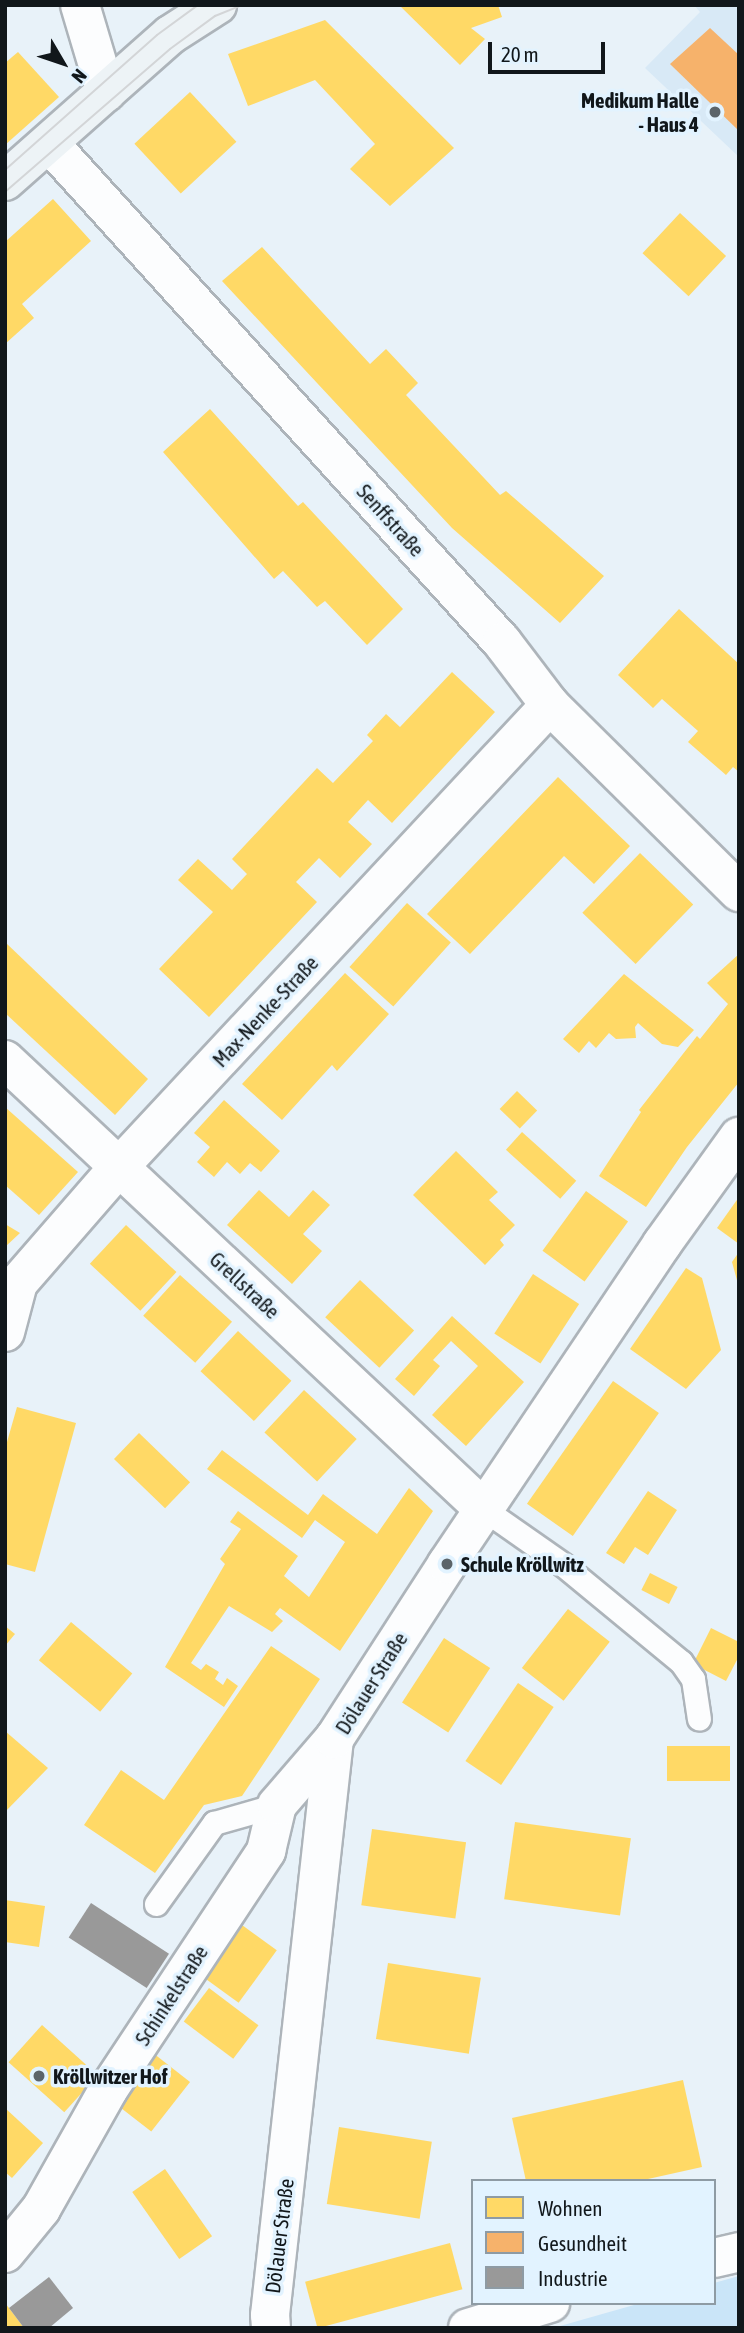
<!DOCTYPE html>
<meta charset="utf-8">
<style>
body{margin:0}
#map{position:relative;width:744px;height:2333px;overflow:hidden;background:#e8f2f9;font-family:"Asap Condensed",sans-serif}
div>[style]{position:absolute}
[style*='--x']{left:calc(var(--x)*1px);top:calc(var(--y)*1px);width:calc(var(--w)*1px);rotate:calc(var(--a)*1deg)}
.built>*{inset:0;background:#d8e9f6}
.green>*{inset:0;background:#cae5f8}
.homes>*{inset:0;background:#ffd966;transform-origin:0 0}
.health>*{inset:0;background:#f6b26b}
.industry>*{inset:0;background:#999;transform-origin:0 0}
.roads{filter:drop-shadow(2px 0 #adb4ba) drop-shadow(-2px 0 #adb4ba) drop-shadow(0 2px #adb4ba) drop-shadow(0 -2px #adb4ba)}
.service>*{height:23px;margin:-11.5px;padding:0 11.5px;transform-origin:11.5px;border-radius:11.5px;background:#fcfdfe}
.minor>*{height:38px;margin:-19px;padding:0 19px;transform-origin:19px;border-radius:19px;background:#fcfdfe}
.secondary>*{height:38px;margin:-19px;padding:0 19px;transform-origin:19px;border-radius:19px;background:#edf3f6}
.tram>*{height:2px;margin:-1px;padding:0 1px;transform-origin:1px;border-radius:1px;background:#d3d5d7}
.dots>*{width:19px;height:19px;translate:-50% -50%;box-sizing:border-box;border:4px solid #e2f3ff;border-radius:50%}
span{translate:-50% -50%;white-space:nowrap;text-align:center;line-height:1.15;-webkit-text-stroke:7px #e2f3ff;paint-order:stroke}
.poi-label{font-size:21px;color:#11171b;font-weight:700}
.right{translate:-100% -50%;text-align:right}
.left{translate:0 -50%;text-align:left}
.street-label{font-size:21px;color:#11171b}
.frame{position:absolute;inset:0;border:7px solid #11171b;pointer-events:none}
.legend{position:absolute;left:471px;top:2179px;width:245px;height:126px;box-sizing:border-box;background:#e2f3ff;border:2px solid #8e9ba4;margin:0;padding:9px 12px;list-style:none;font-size:21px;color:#11171b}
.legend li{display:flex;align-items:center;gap:14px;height:35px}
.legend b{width:35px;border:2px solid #8e9ba4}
.north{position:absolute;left:28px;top:28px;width:70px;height:70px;-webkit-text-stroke:5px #e2f3ff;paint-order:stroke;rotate:129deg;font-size:19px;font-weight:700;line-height:28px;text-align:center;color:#11171b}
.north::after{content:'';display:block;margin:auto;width:24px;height:32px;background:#11171b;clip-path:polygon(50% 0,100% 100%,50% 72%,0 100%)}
.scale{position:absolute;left:488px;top:42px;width:117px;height:32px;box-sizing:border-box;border:4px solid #11171b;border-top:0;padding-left:9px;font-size:21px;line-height:24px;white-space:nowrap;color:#11171b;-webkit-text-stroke:5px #e2f3ff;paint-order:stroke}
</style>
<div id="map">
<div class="built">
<div style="clip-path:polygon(694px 5px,739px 5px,739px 157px,645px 68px,700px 12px)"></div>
</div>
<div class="green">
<div style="clip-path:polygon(739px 2276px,739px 2328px,553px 2328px,641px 2303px,714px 2303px,714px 2283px)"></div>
</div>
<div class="homes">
<div style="clip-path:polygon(399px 5px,498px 5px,502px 17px,471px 28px,485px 39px,460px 65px)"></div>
<div style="clip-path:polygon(325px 20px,454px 148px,390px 206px,350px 169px,375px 144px,315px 80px,248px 106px,228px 54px)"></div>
<div style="clip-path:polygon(18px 52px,59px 97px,5px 145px,5px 63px)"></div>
<div style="left:190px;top:92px;width:68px;height:76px;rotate:47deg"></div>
<div style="clip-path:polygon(53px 199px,91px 241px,22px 304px,34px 318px,5px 344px,5px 242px)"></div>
<div style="left:680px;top:213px;width:63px;height:55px;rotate:43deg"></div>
<div style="clip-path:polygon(262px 247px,370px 364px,386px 349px,418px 383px,406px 395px,500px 495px,506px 491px,604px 576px,560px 623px,452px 528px,222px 281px)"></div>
<div style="clip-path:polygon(210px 409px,298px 506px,303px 502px,403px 609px,367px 645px,325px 601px,317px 607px,283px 571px,274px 579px,163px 452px)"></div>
<div style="clip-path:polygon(679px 609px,739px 664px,739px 772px,733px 767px,726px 775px,688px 742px,698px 731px,662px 699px,653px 708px,618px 675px)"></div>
<div style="clip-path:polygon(452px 672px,495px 712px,392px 823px,368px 800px,348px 822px,372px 844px,340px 878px,319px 858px,296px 882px,317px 902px,209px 1017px,159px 969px,213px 912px,178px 880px,198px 859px,232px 890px,247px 874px,232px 859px,317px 768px,333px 783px,373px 741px,367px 735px,386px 714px,400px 727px)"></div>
<div style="clip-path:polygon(558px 777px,630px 846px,594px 884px,564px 856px,470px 954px,427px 914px)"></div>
<div style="left:640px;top:853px;width:74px;height:83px;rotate:44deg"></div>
<div style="left:407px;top:903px;width:59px;height:86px;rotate:42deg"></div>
<div style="clip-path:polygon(5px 942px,148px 1079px,115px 1115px,5px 1013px)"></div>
<div style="clip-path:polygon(739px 954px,739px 1082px,687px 1147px,646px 1207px,599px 1176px,641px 1112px,639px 1110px,697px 1036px,700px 1039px,728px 1004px,707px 983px)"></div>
<div style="clip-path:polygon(345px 973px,389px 1014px,337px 1071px,332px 1065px,282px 1120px,242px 1084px)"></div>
<div style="clip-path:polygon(624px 974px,694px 1030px,678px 1047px,662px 1044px,638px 1023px,635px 1027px,636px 1038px,616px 1039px,609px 1033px,596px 1048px,589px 1041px,579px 1053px,563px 1039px)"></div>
<div style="left:517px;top:1091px;width:28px;height:25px;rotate:44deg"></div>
<div style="clip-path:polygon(224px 1100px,280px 1151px,261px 1172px,250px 1163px,240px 1174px,227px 1162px,214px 1177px,197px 1162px,210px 1147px,194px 1133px)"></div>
<div style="clip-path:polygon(5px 1107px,78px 1172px,39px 1215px,5px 1185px)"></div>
<div style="left:522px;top:1132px;width:73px;height:24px;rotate:42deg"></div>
<div style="clip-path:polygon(456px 1151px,498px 1192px,489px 1200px,515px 1225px,500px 1240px,504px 1245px,485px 1265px,413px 1195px)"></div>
<div style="clip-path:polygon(259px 1190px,289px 1217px,313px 1190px,330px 1205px,303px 1234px,322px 1251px,292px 1284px,227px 1225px)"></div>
<div style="left:586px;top:1191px;width:52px;height:74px;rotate:36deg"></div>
<div style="clip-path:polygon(739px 1197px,739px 1244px,717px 1228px)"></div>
<div style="clip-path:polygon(5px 1224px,20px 1233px,5px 1247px)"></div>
<div style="left:126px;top:1225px;width:69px;height:53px;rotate:43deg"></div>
<div style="clip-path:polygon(739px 1252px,739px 1284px,738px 1284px,732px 1262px)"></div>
<div style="clip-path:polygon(686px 1268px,702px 1278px,721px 1350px,686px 1389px,630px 1349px)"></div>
<div style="left:533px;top:1274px;width:55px;height:71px;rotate:33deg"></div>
<div style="left:180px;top:1275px;width:70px;height:55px;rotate:42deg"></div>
<div style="left:360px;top:1280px;width:74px;height:51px;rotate:43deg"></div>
<div style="clip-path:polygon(452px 1316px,524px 1382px,466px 1446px,432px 1415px,478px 1366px,451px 1341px,433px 1360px,440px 1366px,414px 1396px,395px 1379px)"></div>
<div style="left:238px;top:1331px;width:73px;height:55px;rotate:43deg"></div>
<div style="left:613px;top:1381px;width:56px;height:150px;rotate:35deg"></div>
<div style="left:304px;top:1390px;width:72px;height:58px;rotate:43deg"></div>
<div style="clip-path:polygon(17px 1407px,76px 1423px,35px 1572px,5px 1564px,5px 1449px)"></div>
<div style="left:139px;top:1433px;width:71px;height:36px;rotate:44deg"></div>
<div style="clip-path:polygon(222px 1450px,308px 1515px,323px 1494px,377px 1534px,409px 1488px,433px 1511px,340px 1651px,280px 1608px,275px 1614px,283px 1621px,272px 1632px,229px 1606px,191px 1663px,201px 1670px,206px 1664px,219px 1672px,215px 1679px,223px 1685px,227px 1678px,238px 1686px,224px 1707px,165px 1667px,225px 1564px,220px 1559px,241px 1529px,230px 1522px,238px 1511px,298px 1556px,284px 1576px,309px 1597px,345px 1542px,315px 1520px,302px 1538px,207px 1469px)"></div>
<div style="clip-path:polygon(648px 1491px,677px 1510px,648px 1555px,635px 1547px,624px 1564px,606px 1553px)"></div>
<div style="left:650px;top:1573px;width:31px;height:19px;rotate:27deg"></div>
<div style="left:568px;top:1609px;width:53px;height:75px;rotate:38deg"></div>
<div style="left:71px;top:1622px;width:80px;height:50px;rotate:40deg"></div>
<div style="clip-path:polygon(5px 1626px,15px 1634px,5px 1646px)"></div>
<div style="clip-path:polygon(711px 1628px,739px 1642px,739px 1656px,726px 1681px,693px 1664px)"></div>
<div style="left:444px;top:1638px;width:55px;height:77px;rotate:33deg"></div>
<div style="clip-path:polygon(271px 1646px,320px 1679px,242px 1796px,204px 1805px,155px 1873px,84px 1825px,121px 1770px,164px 1800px)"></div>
<div style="left:518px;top:1683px;width:43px;height:94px;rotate:34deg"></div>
<div style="clip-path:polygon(5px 1731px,48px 1768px,5px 1812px)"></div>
<div style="left:667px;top:1746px;width:63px;height:35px"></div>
<div style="left:515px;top:1822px;width:117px;height:78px;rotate:8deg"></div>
<div style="left:372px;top:1829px;width:95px;height:77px;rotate:8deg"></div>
<div style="clip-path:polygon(5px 1900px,45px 1906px,39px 1947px,5px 1942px)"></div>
<div style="left:242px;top:1925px;width:43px;height:65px;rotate:36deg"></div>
<div style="left:388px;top:1963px;width:94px;height:77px;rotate:9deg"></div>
<div style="left:209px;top:1988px;width:62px;height:42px;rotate:37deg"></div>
<div style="left:42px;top:2025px;width:75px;height:50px;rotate:42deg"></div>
<div style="left:153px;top:2053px;width:47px;height:63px;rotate:38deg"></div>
<div style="clip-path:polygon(683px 2080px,702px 2167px,639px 2181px,526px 2181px,512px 2118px)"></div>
<div style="clip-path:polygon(5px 2108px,43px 2143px,12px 2178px,5px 2172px)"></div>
<div style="left:339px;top:2127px;width:94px;height:78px;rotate:9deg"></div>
<div style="left:165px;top:2169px;width:82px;height:40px;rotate:55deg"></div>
<div style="left:450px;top:2243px;width:48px;height:150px;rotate:75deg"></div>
<div style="clip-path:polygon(5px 2303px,9px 2308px,24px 2328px,5px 2328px)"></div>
</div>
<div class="health">
<div style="clip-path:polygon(710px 28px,739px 55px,739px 131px,670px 64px)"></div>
</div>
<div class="industry">
<div style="left:91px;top:1903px;width:93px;height:41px;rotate:33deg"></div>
<div style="clip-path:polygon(49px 2277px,73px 2308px,49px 2328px,24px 2328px,9px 2308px)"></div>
</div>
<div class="roads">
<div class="service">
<div style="--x:485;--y:1510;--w:94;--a:35"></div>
<div style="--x:562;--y:1564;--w:154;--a:39.5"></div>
<div style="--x:681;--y:1662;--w:21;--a:55"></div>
<div style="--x:693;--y:1679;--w:40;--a:81.5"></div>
<div style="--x:156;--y:1904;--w:100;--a:-54.4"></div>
<div style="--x:214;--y:1823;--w:66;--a:-15.9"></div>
</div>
<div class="minor">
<div style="--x:80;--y:5;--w:91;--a:73.4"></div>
<div style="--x:49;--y:143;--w:674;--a:47.77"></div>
<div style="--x:502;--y:642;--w:79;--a:52.7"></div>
<div style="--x:550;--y:705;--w:266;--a:44.7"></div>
<div style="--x:5;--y:1060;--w:658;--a:43.15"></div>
<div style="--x:5;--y:1332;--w:51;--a:-75.1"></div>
<div style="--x:18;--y:1283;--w:154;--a:-49"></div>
<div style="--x:119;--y:1167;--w:632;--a:-46.99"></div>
<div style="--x:5;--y:2253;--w:57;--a:-50.7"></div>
<div style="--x:41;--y:2209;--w:137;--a:-60.6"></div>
<div style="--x:108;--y:2090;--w:287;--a:-56.5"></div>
<div style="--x:266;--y:1851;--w:47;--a:-76.6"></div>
<div style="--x:277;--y:1805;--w:87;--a:-49.2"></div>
<div style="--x:714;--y:2258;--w:26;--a:-13"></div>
<div style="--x:271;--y:2328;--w:13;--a:-94"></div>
<div style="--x:270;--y:2315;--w:580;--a:-83.66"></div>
<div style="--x:334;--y:1739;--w:208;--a:-57.1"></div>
<div style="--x:447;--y:1564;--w:386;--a:-56.1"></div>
<div style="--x:662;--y:1244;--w:132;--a:-54.3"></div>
<div style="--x:468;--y:2328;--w:86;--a:-17"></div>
</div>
<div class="secondary">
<div style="--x:5;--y:181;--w:220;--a:-41.5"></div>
<div style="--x:170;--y:35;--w:56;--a:-32.6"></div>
</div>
</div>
<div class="tram">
<div style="--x:5;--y:170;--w:203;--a:-41.6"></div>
<div style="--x:157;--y:35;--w:51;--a:-36.2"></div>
<div style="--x:5;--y:192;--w:218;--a:-40.9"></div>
<div style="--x:170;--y:49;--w:56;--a:-36.3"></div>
<div style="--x:215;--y:16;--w:29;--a:-22"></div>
</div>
<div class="dots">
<div style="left:715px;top:112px;background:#5c6469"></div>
<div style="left:447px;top:1564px;background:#5c6469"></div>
<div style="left:39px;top:2076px;background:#5c6469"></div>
</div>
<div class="poi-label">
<span class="right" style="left:699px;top:112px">Medikum Halle<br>- Haus 4</span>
<span class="left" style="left:461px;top:1564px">Schule Kröllwitz</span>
<span class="left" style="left:53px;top:2076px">Kröllwitzer Hof</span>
</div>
<div class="street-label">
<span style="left:391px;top:520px;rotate:48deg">Senffstraße</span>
<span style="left:265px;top:1011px;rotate:-47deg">Max-Nenke-Straße</span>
<span style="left:245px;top:1285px;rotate:43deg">Grellstraße</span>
<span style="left:371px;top:1683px;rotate:-58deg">Dölauer Straße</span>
<span style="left:171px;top:1995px;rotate:-57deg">Schinkelstraße</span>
<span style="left:279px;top:2236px;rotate:-83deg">Dölauer Straße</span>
</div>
<div class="frame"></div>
<ul class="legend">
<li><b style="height:19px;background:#ffd966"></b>Wohnen</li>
<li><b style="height:19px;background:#f6b26b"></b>Gesundheit</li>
<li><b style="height:19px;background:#999"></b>Industrie</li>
</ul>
<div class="north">N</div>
<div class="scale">20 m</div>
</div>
